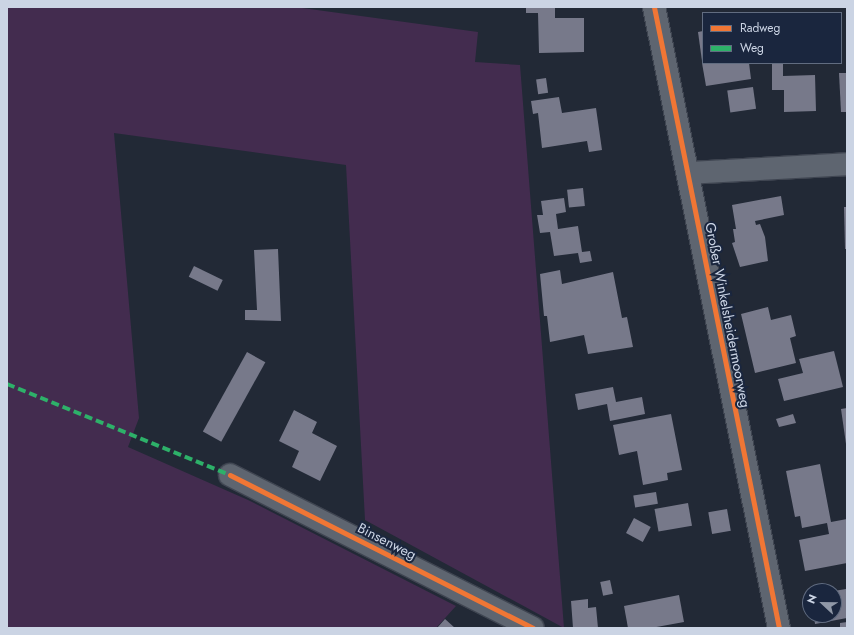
<!DOCTYPE html>
<meta charset="utf-8">
<style>
body{margin:0}
#map{position:relative;width:854px;height:635px;overflow:hidden;background:#222936;font-family:Jost,sans-serif}
div>[style]{position:absolute}
[style*='--x']{left:calc(var(--x)*1px);top:calc(var(--y)*1px);width:calc(var(--w)*1px);rotate:calc(var(--a)*1deg)}
.green>*{inset:0;background:#432c4f}
.building>*{inset:0;background:#77798a;transform-origin:0 0}
.roads{filter:drop-shadow(1px 0 #3f4551) drop-shadow(-1px 0 #3f4551) drop-shadow(0 1px #3f4551) drop-shadow(0 -1px #3f4551)}
.street>*{height:22px;margin:-11px;padding:0 11px;transform-origin:11px;border-radius:11px;background:#5e6570}
.quiet>*{height:4px;margin-top:-2px;transform-origin:0;background:repeating-linear-gradient(90deg,#2db169 0 8px,transparent 0 12px)}
.cycleway>*{height:5px;margin:-2.5px;padding:0 2.5px;transform-origin:2.5px;border-radius:2.5px;background:#f07635}
span{translate:-50% -50%;white-space:nowrap;text-align:center;line-height:1.15;-webkit-text-stroke:4px #1a263e;paint-order:stroke}
.street-label{font-size:14px;color:#cbd4e4}
.frame{position:absolute;inset:0;border:8px solid #cbd4e4;pointer-events:none}
.legend{position:absolute;left:702px;top:12px;width:140px;height:52px;box-sizing:border-box;background:#1a263e;border:1px solid #616c80;margin:0;padding:5px 7px;list-style:none;font-size:12px;color:#cbd4e4}
.legend li{display:flex;align-items:center;gap:8px;height:20px}
.legend b{width:20px;border:1px solid #616c80}
.north{position:absolute;left:802px;top:583px;width:40px;height:40px;box-sizing:border-box;background:#1a263e;border:1px solid #616c80;border-radius:50%;rotate:292deg;font-size:11px;font-weight:700;line-height:16px;text-align:center;color:#cbd4e4}
.north::after{content:'';display:block;margin:auto;width:14px;height:18px;background:#9098a7;clip-path:polygon(50% 0,100% 100%,50% 72%,0 100%)}
</style>
<div id="map">
<div class="green">
<div style="clip-path:polygon(7px 7px,295px 7px,478px 32px,475px 62px,520px 65px,564px 628px,365px 520px,346px 165px,114px 133px,139px 418px,128px 447px,248px 500px,456px 606px,436px 628px,7px 628px)"></div>
</div>
<div class="building">
<div style="clip-path:polygon(526px 7px,555px 7px,555px 18px,584px 18px,584px 52px,539px 53px,538px 13px,526px 13px)"></div>
<div style="clip-path:polygon(703px 31px,703px 61px,702px 61px,698px 32px)"></div>
<div style="clip-path:polygon(702px 63px,749px 63px,751px 79px,706px 86px)"></div>
<div style="clip-path:polygon(772px 63px,783px 63px,783px 76px,815px 75px,816px 111px,784px 112px,784px 90px,772px 90px)"></div>
<div style="clip-path:polygon(839px 73px,847px 73px,847px 112px,841px 112px)"></div>
<div style="left:546px;top:78px;width:15px;height:10px;rotate:82deg"></div>
<div style="left:753px;top:87px;width:22px;height:26px;rotate:82deg"></div>
<div style="clip-path:polygon(559px 97px,562px 113px,596px 108px,602px 150px,589px 152px,587px 141px,542px 148px,538px 113px,533px 114px,531px 101px)"></div>
<div style="left:583px;top:188px;width:18px;height:16px;rotate:84deg"></div>
<div style="clip-path:polygon(781px 196px,784px 215px,755px 221px,756px 225px,760px 224px,765px 237px,768px 261px,740px 267px,732px 243px,735px 242px,733px 229px,736px 229px,732px 205px)"></div>
<div style="clip-path:polygon(564px 198px,566px 212px,556px 214px,558px 229px,578px 226px,582px 252px,590px 251px,592px 261px,580px 263px,578px 253px,554px 256px,550px 232px,540px 233px,537px 215px,543px 215px,541px 201px)"></div>
<div style="clip-path:polygon(844px 207px,847px 207px,847px 249px,845px 249px)"></div>
<div style="clip-path:polygon(278px 249px,281px 321px,245px 320px,245px 310px,257px 310px,254px 250px)"></div>
<div style="left:194px;top:266px;width:32px;height:12px;rotate:26deg"></div>
<div style="clip-path:polygon(560px 270px,562px 284px,613px 272px,622px 318px,627px 317px,633px 347px,588px 354px,584px 335px,550px 342px,547px 316px,544px 316px,540px 274px)"></div>
<div style="clip-path:polygon(768px 307px,771px 320px,791px 315px,796px 336px,790px 338px,796px 363px,755px 373px,741px 314px)"></div>
<div style="clip-path:polygon(834px 351px,843px 387px,784px 401px,778px 379px,803px 373px,799px 359px)"></div>
<div style="left:247px;top:352px;width:21px;height:91px;rotate:29deg"></div>
<div style="clip-path:polygon(613px 387px,616px 402px,642px 397px,645px 414px,610px 421px,607px 404px,578px 410px,575px 394px)"></div>
<div style="clip-path:polygon(847px 408px,847px 444px,846px 444px,841px 409px)"></div>
<div style="clip-path:polygon(294px 410px,317px 422px,312px 433px,337px 446px,320px 481px,292px 467px,299px 451px,279px 441px)"></div>
<div style="clip-path:polygon(671px 414px,682px 470px,667px 473px,668px 480px,643px 485px,637px 451px,619px 455px,613px 425px)"></div>
<div style="clip-path:polygon(793px 414px,796px 423px,779px 427px,776px 419px)"></div>
<div style="clip-path:polygon(820px 464px,831px 522px,847px 519px,847px 563px,805px 571px,799px 540px,829px 534px,827px 523px,802px 528px,800px 516px,795px 517px,786px 471px)"></div>
<div style="left:656px;top:492px;width:12px;height:23px;rotate:81deg"></div>
<div style="left:688px;top:503px;width:23px;height:34px;rotate:80deg"></div>
<div style="left:727px;top:509px;width:22px;height:19px;rotate:80deg"></div>
<div style="left:634px;top:518px;width:19px;height:17px;rotate:28deg"></div>
<div style="left:610px;top:580px;width:14px;height:10px;rotate:78deg"></div>
<div style="clip-path:polygon(846px 589px,847px 618px,815px 624px,814px 615px,834px 615px,834px 591px)"></div>
<div style="clip-path:polygon(679px 595px,684px 622px,651px 628px,628px 628px,624px 606px)"></div>
<div style="clip-path:polygon(588px 599px,588px 608px,596px 607px,598px 628px,573px 628px,571px 601px)"></div>
<div style="clip-path:polygon(445px 619px,455px 628px,437px 628px)"></div>
<div style="clip-path:polygon(847px 622px,847px 628px,840px 628px,840px 623px)"></div>
</div>
<div class="roads">
<div class="street">
<div style="--x:654;--y:7;--w:633;--a:78.62"></div>
<div style="--x:688;--y:173;--w:159;--a:-3.2"></div>
<div style="--x:230;--y:475;--w:339;--a:26.8"></div>
</div>
</div>
<div class="quiet">
<div style="--x:7;--y:384;--w:241;--a:22.2"></div>
</div>
<div class="cycleway">
<div style="--x:654;--y:7;--w:633;--a:78.62"></div>
<div style="--x:230;--y:475;--w:339;--a:26.8"></div>
</div>
<div class="street-label">
<span style="left:728px;top:315px;rotate:79deg">Großer Winkelsheidermoorweg</span>
<span style="left:387px;top:541px;rotate:27deg">Binsenweg</span>
</div>
<div class="frame"></div>
<ul class="legend">
<li><b style="height:5px;background:#f07635"></b>Radweg</li>
<li><b style="height:5px;background:#2db169"></b>Weg</li>
</ul>
<div class="north">N</div>
</div>
